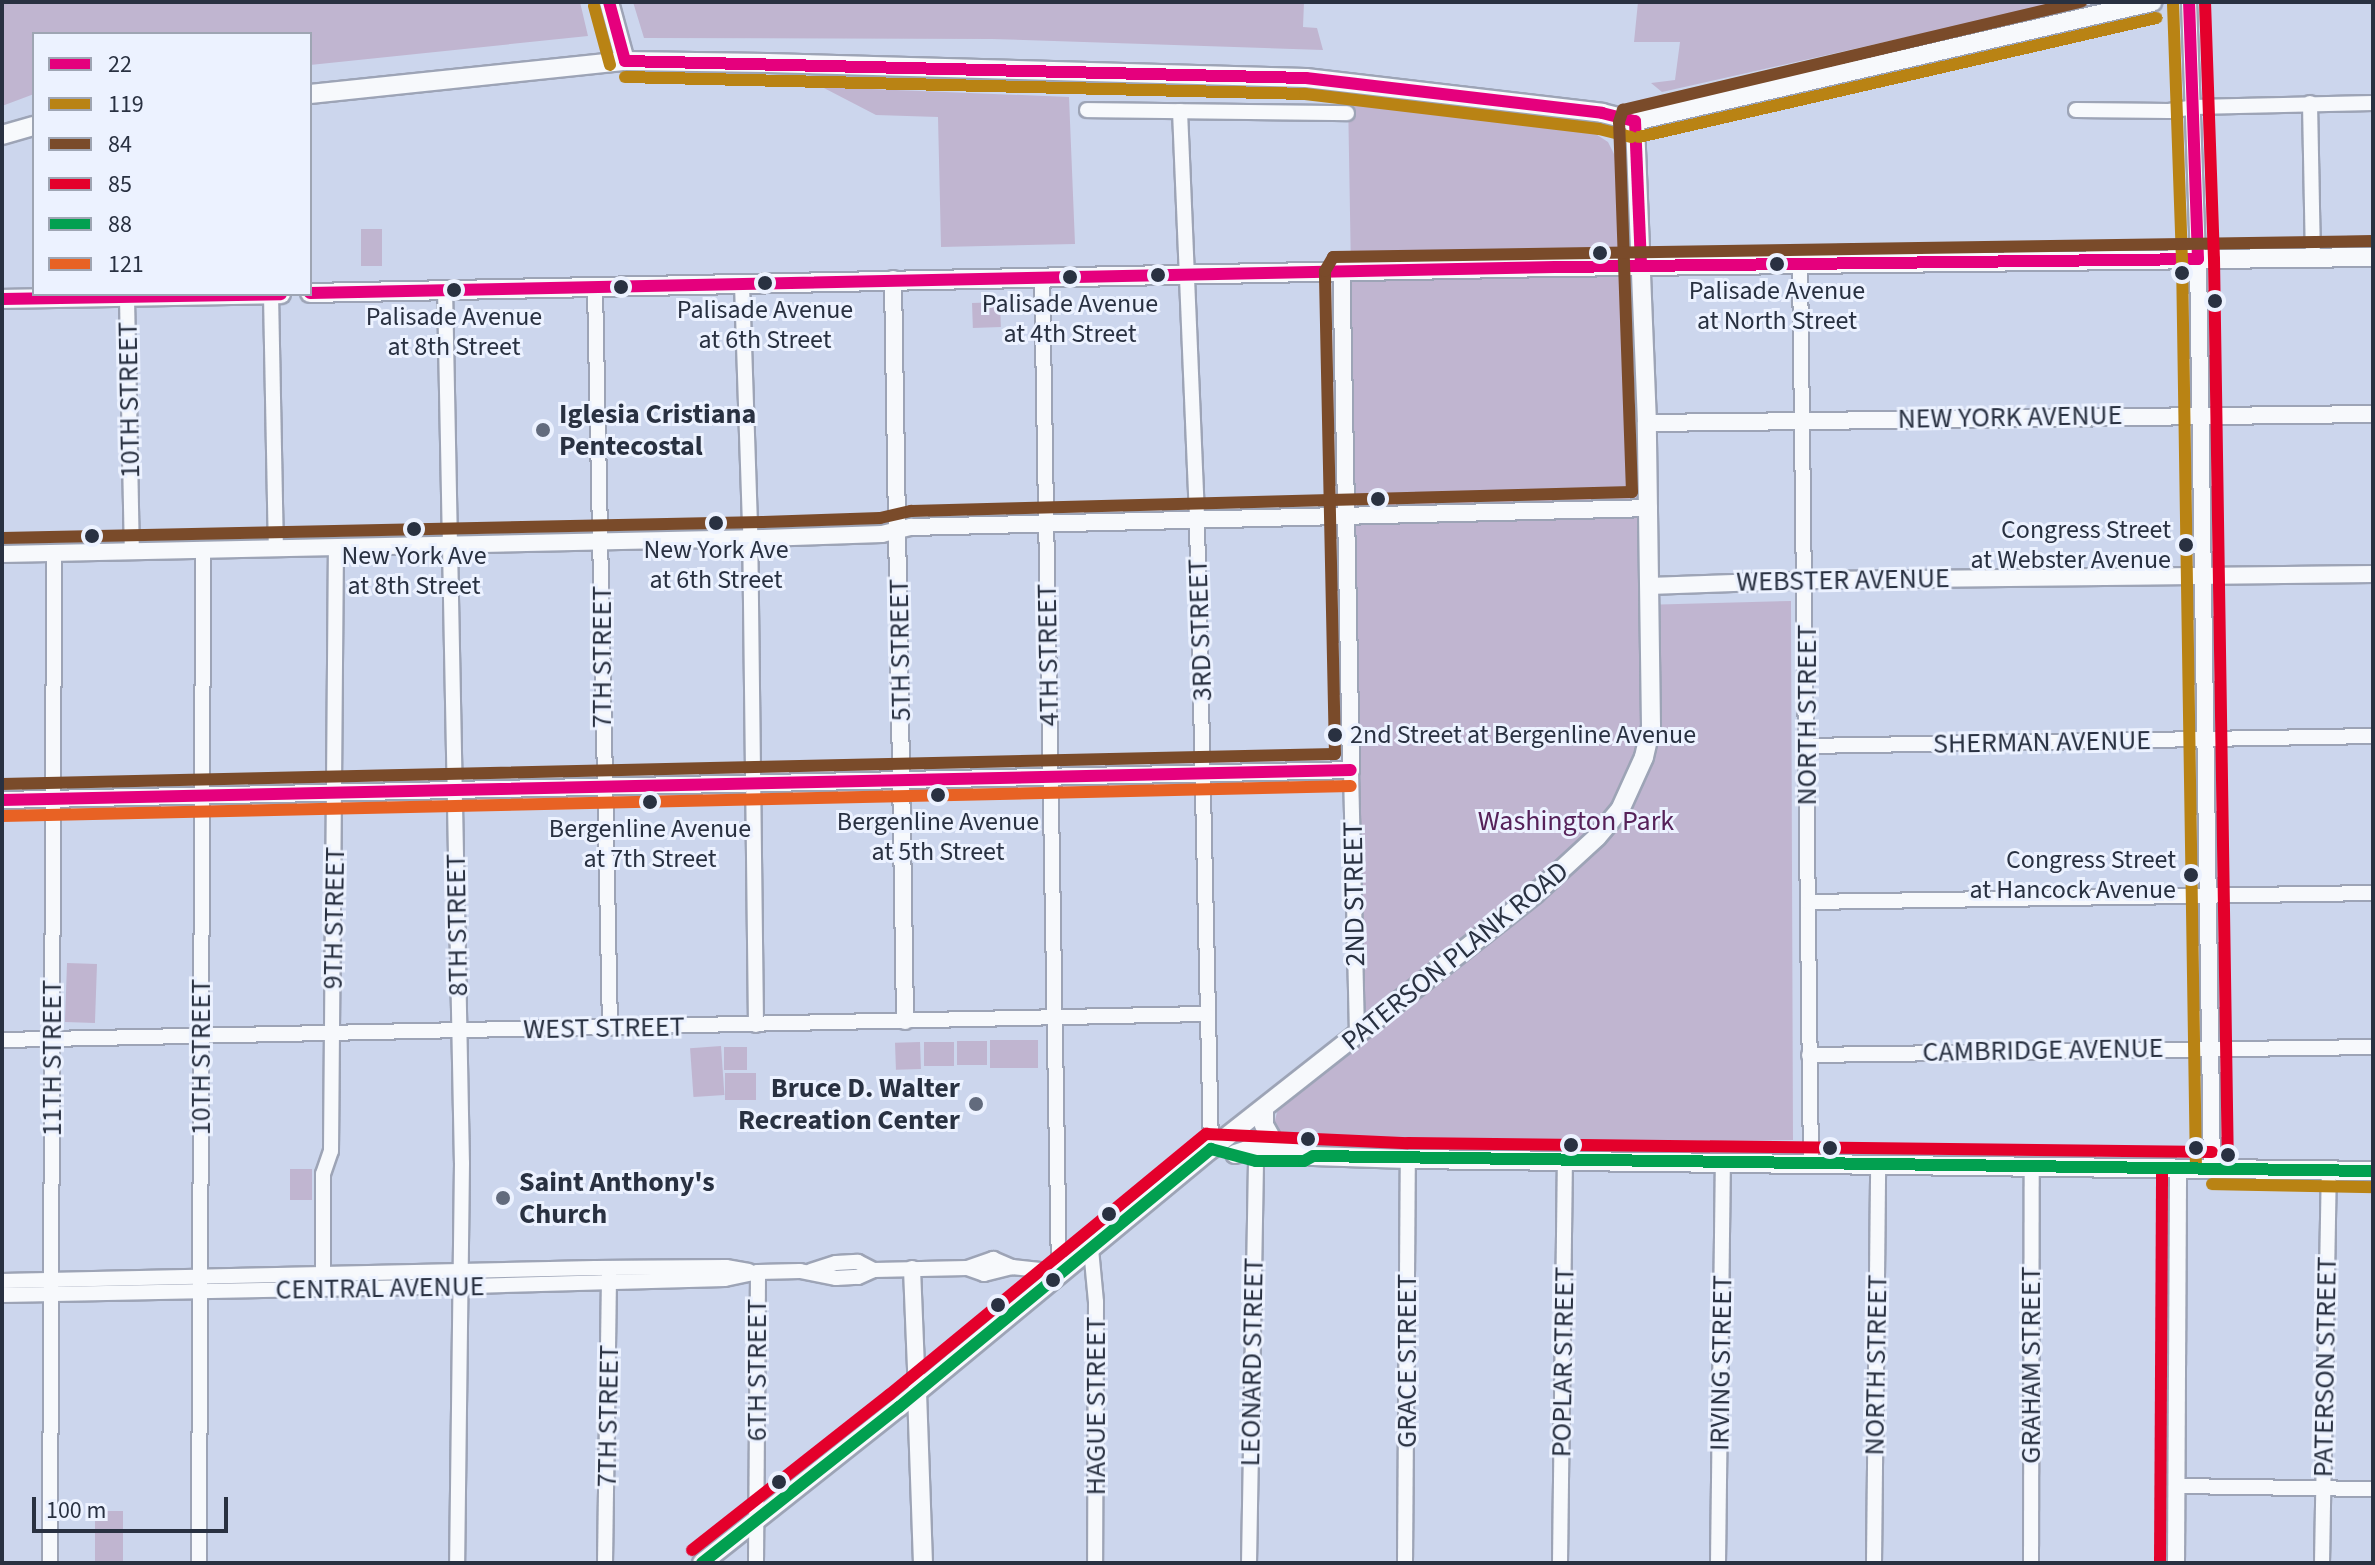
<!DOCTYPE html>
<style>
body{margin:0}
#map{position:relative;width:2375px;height:1565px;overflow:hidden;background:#ccd6ed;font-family:"Source Sans 3",sans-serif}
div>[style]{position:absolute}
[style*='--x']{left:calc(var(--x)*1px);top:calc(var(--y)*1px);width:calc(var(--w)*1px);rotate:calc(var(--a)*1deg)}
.green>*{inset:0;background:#c0b5d0;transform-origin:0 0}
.roads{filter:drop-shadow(2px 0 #9da4b6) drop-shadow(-2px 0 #9da4b6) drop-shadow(0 2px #9da4b6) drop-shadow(0 -2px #9da4b6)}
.minor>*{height:14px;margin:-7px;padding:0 7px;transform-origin:7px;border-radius:7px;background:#f7f9fc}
.tertiary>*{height:16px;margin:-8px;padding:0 8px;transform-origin:8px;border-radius:8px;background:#f7f9fc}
.secondary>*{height:18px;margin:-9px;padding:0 9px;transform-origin:9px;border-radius:9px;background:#f7f9fc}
.bus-1>*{height:12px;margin:-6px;padding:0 6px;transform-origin:6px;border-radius:6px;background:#e5007d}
.bus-2>*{height:12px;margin:-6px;padding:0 6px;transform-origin:6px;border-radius:6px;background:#b98314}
.bus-3>*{height:12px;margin:-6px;padding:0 6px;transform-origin:6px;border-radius:6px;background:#7a4b2a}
.bus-4>*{height:12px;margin:-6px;padding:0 6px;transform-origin:6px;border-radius:6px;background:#e4002b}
.bus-5>*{height:12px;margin:-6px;padding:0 6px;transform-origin:6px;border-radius:6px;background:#02a050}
.bus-6>*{height:12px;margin:-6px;padding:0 6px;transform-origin:6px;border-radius:6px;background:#e86224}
.dots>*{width:22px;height:22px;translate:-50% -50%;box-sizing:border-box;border:4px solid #ecf2ff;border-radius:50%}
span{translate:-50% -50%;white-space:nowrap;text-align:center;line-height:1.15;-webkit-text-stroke:6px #ecf2ff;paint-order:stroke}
.bus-label{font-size:26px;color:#293141}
.right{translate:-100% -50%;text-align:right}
.left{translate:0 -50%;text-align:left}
.street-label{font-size:28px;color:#293141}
.poi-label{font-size:28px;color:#293141;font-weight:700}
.park-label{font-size:28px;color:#562159}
.frame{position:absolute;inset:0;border:4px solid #293141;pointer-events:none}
.legend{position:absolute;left:32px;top:32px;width:280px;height:264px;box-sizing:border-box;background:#ecf2ff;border:2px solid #9ea5b3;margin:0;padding:10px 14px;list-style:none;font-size:24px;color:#293141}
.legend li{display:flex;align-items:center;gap:16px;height:40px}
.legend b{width:40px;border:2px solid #9ea5b3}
.scale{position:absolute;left:32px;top:1497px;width:196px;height:36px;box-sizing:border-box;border:4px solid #293141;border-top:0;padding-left:10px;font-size:24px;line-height:28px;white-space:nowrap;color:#293141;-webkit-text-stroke:6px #ecf2ff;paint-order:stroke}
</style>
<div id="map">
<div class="green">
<div style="clip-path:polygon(2px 2px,580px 2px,588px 36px,310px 65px,310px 34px,34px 34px,34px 94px,2px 106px)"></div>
<div style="clip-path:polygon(633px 2px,1304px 2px,1303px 27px,1317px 28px,1323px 50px,992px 39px,644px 38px)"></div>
<div style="clip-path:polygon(1638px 2px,2063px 2px,1662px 92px,1651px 83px,1675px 80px,1680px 42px,1634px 42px)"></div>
<div style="clip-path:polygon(822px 87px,1069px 97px,1075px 244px,941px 247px,938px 117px,876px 115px)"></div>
<div style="clip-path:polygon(1348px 96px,1588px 129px,1608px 142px,1621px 168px,1639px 499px,1641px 605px,1791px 601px,1793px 1140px,1290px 1145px,1282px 1141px,1273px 1129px,1277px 1112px,1364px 1036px)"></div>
<div style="left:382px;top:229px;width:37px;height:21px;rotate:90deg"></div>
<div style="left:1000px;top:302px;width:25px;height:28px;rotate:88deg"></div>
<div style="left:97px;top:964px;width:59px;height:30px;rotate:92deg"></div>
<div style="left:1038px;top:1040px;width:28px;height:48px;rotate:90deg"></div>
<div style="left:957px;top:1041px;width:30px;height:24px"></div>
<div style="left:920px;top:1042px;width:27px;height:25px;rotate:88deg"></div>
<div style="left:924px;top:1042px;width:30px;height:24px"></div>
<div style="left:721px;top:1046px;width:49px;height:31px;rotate:86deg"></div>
<div style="left:724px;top:1047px;width:23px;height:23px"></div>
<div style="left:725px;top:1073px;width:31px;height:27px"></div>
<div style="left:312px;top:1169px;width:31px;height:22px;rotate:90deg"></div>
<div style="left:95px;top:1511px;width:28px;height:52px"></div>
</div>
<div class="roads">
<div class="minor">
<div style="--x:2189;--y:2;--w:257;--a:88"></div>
<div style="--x:2310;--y:103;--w:155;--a:88.9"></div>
<div style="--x:1087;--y:110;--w:260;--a:0.7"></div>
<div style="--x:2076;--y:110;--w:93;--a:0.6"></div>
<div style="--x:2169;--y:111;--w:25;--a:-9"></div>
<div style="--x:2194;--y:107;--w:179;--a:-1.3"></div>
<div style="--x:1180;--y:111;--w:411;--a:87.6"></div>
<div style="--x:1197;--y:522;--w:627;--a:88.72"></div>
<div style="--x:1800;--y:264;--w:901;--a:89.3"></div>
<div style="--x:742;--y:284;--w:235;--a:88.1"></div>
<div style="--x:750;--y:519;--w:506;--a:89.32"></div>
<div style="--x:595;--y:287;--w:741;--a:88.84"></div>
<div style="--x:445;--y:288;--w:875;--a:88.89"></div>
<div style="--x:462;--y:1163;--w:400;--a:90.7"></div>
<div style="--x:271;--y:294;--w:254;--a:88.9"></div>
<div style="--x:127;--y:298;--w:252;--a:88.9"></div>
<div style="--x:1807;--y:746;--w:566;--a:-1.01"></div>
<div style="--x:1351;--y:770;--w:267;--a:88.7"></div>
<div style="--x:1808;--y:902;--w:565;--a:-0.91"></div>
<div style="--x:2;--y:1040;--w:1203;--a:-1.24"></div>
<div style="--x:1809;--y:1055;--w:564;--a:-0.81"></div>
<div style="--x:1091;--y:1249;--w:53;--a:84.6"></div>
<div style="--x:1096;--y:1302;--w:261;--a:90.2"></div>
<div style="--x:967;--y:1268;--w:28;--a:-19"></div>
<div style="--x:993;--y:1259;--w:21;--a:23"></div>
<div style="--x:1012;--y:1267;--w:47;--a:6.1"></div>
<div style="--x:1059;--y:1272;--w:995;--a:-90.98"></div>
<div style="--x:811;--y:1271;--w:26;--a:-18"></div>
<div style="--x:836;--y:1263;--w:22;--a:-3"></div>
<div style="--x:858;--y:1262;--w:18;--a:27"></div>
<div style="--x:874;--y:1270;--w:93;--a:-1.2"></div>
<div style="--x:967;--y:1268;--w:18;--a:19"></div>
<div style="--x:984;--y:1274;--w:29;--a:-14"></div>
<div style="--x:2;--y:1281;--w:593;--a:-1.26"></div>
<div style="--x:595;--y:1268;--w:131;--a:-0.4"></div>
<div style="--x:726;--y:1267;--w:23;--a:10"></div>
<div style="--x:323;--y:1281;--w:107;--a:-90"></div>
<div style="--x:323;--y:1174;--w:24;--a:-71"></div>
<div style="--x:331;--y:1151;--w:604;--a:-89.53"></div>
<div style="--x:2;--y:1295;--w:470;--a:-1.1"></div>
<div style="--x:472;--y:1286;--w:253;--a:-1.6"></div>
<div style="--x:725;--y:1279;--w:34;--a:-12"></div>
<div style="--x:758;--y:1272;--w:42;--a:-1.4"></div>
<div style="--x:800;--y:1271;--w:37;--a:11"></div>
<div style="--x:836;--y:1278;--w:22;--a:-3"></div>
<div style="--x:858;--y:1277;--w:17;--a:-24"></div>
<div style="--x:2177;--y:1486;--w:196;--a:0.9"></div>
<div style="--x:50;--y:1563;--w:1011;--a:-89.77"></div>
<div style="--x:199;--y:1563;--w:1013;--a:-89.77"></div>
<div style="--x:605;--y:1563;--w:291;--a:-89.2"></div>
<div style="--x:756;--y:1563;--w:291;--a:-89.6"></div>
<div style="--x:1249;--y:1563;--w:402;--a:-89"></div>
<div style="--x:1405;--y:1563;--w:404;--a:-89.6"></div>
<div style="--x:1560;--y:1563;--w:402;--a:-89.3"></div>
<div style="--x:1718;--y:1563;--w:400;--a:-89.3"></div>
<div style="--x:1874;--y:1563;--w:397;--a:-89.4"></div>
<div style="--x:2031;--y:1563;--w:396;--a:-89.9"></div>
<div style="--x:2322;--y:1563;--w:393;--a:-89"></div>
</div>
<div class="tertiary">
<div style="--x:2198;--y:259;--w:909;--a:89.12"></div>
<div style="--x:893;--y:279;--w:742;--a:89.07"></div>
<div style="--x:1647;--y:423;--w:726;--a:-0.71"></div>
<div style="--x:2;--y:554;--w:761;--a:-1.2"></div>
<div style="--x:763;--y:538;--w:119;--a:-1.9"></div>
<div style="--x:882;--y:534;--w:30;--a:-14"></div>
<div style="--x:911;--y:527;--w:738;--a:-1.47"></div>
<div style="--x:1649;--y:586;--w:169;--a:-2"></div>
<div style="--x:1818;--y:580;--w:555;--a:-0.62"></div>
<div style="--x:2;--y:800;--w:1349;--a:-1.27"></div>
<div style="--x:1351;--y:770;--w:499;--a:-91.1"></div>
<div style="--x:912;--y:1269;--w:123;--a:87.7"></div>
<div style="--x:2176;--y:1563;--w:395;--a:-89.7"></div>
</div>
<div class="secondary">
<div style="--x:609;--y:2;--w:61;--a:74.8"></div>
<div style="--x:310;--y:94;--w:317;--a:-6"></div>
<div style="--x:625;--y:61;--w:142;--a:0.8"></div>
<div style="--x:767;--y:63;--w:539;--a:1.59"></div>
<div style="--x:1306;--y:78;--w:298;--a:6.7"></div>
<div style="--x:1602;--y:113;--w:34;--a:14"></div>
<div style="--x:1635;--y:121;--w:531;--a:-12.96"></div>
<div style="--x:2;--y:135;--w:33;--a:-16"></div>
<div style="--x:310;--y:293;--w:1245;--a:-1.2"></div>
<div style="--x:1555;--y:267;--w:818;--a:-0.7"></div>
<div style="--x:2;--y:299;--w:279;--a:-1"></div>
<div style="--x:1264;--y:1109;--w:16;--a:90"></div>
<div style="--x:1264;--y:1125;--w:13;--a:61"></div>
<div style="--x:1270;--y:1136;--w:9;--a:63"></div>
<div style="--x:1274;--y:1144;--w:13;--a:32"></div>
<div style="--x:1235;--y:1154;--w:13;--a:-18"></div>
<div style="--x:1247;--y:1150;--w:38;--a:2"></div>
<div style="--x:1285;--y:1151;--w:28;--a:10"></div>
<div style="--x:1313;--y:1156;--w:95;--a:1.8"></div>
<div style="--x:1408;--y:1159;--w:965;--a:0.71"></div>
<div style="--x:917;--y:1392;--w:171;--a:88"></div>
<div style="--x:702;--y:1563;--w:251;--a:-38.4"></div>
<div style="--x:899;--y:1407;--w:405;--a:-39.6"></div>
<div style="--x:1211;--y:1149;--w:412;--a:-38.2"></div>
<div style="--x:1535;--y:894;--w:84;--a:-42.6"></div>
<div style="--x:1597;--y:837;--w:35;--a:-50"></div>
<div style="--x:1620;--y:810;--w:58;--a:-65.6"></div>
<div style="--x:1644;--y:757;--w:32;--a:-77"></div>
<div style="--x:1651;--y:726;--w:303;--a:-90.8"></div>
<div style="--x:1647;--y:423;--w:302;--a:-92.3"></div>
</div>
</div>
<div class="bus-1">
<div style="--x:609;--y:2;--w:61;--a:74.8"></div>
<div style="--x:625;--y:61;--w:681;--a:1.43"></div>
<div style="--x:1306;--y:78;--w:298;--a:6.7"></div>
<div style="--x:1602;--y:113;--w:34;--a:14"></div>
<div style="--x:1635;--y:121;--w:145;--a:87.6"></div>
<div style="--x:310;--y:293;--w:1245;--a:-1.2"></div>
<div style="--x:1555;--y:267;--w:643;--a:-0.71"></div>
<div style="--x:2198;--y:259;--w:257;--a:-92"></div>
<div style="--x:2;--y:299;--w:279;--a:-1"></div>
<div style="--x:2;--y:800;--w:1349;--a:-1.27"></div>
</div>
<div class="bus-2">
<div style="--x:2173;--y:3;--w:256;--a:88"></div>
<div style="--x:2182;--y:259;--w:909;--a:89.12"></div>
<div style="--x:594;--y:6;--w:61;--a:74.8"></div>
<div style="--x:625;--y:77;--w:680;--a:1.43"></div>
<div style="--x:1305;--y:94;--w:296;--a:6.8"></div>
<div style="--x:1599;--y:129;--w:33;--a:14"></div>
<div style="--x:1639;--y:137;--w:531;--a:-12.96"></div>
<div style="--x:2212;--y:1184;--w:161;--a:1.1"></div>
</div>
<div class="bus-3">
<div style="--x:2;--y:538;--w:761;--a:-1.2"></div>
<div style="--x:763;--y:522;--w:117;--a:-2"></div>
<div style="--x:880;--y:518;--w:32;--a:-13"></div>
<div style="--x:911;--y:511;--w:721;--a:-1.51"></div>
<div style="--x:1632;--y:492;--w:370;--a:-92"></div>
<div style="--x:1619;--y:122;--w:13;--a:-72"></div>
<div style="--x:1623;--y:110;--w:471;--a:-13.3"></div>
<div style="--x:2;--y:784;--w:1333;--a:-1.29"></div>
<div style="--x:1335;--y:754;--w:483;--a:-91.2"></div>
<div style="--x:1325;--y:271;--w:16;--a:-60"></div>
<div style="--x:1333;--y:257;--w:1040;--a:-0.88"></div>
</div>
<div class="bus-4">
<div style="--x:2205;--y:2;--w:257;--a:88"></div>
<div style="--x:2214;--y:259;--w:909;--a:89.12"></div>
<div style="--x:692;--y:1550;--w:251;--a:-38.2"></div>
<div style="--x:889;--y:1395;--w:411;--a:-39.5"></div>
<div style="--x:1206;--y:1134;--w:202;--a:2.6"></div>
<div style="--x:1408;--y:1143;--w:804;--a:0.64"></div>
<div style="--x:2160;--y:1563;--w:395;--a:-89.7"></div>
</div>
<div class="bus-5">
<div style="--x:1211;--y:1149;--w:47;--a:14.9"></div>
<div style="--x:1256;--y:1161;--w:48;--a:0"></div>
<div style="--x:1304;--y:1161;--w:10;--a:-29"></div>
<div style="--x:1313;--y:1156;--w:1060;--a:0.81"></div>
<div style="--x:702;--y:1563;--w:251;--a:-38.4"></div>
<div style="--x:899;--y:1407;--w:405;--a:-39.6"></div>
</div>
<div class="bus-6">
<div style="--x:2;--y:816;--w:1349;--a:-1.27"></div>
</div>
<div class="dots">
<div style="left:1600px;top:253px;background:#293141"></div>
<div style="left:1777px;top:264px;background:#293141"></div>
<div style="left:2182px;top:273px;background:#293141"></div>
<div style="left:1158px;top:275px;background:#293141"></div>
<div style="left:1070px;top:277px;background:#293141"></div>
<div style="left:765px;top:283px;background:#293141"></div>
<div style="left:621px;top:287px;background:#293141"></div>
<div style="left:454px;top:290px;background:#293141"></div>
<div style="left:2215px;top:301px;background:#293141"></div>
<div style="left:543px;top:430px;background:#626b7d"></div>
<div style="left:1378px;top:499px;background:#293141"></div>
<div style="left:716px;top:523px;background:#293141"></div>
<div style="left:414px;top:529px;background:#293141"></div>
<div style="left:92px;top:536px;background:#293141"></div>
<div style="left:2186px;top:545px;background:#293141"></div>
<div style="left:1335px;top:735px;background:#293141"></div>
<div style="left:938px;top:795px;background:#293141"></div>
<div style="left:650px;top:802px;background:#293141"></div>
<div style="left:2191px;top:875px;background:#293141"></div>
<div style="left:976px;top:1104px;background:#626b7d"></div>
<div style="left:1308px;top:1139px;background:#293141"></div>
<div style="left:1571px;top:1145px;background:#293141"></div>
<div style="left:1830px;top:1148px;background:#293141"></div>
<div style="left:2196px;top:1148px;background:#293141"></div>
<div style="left:2228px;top:1155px;background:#293141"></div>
<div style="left:503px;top:1198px;background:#626b7d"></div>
<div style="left:1109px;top:1214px;background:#293141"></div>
<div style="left:1053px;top:1280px;background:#293141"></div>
<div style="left:998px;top:1305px;background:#293141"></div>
<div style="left:779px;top:1482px;background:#293141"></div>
</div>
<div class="bus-label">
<span style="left:1777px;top:306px">Palisade Avenue<br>at North Street</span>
<span style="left:1070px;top:319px">Palisade Avenue<br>at 4th Street</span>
<span style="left:765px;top:325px">Palisade Avenue<br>at 6th Street</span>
<span style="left:454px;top:332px">Palisade Avenue<br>at 8th Street</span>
<span class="right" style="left:2171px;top:545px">Congress Street<br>at Webster Avenue</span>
<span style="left:716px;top:565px">New York Ave<br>at 6th Street</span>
<span style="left:414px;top:571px">New York Ave<br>at 8th Street</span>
<span class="left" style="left:1350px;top:735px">2nd Street at Bergenline Avenue</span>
<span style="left:938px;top:837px">Bergenline Avenue<br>at 5th Street</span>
<span style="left:650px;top:844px">Bergenline Avenue<br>at 7th Street</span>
<span class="right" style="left:2176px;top:875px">Congress Street<br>at Hancock Avenue</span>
</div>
<div class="street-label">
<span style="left:129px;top:400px;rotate:-91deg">10TH STREET</span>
<span style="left:2010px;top:417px;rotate:-1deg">NEW YORK AVENUE</span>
<span style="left:1843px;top:580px;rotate:-1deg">WEBSTER AVENUE</span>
<span style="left:1200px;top:630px;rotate:-92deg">3RD STREET</span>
<span style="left:900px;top:650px;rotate:-91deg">5TH STREET</span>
<span style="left:1048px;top:655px;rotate:-91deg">4TH STREET</span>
<span style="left:602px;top:657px;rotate:-90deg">7TH STREET</span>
<span style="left:1807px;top:715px;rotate:-90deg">NORTH STREET</span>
<span style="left:2042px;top:742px;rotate:-1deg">SHERMAN AVENUE</span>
<span style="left:1354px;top:894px;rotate:-91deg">2ND STREET</span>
<span style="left:334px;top:918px;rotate:-89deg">9TH STREET</span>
<span style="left:457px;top:925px;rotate:-91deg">8TH STREET</span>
<span style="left:1455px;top:956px;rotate:-39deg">PATERSON PLANK ROAD</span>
<span style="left:604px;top:1028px;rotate:-1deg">WEST STREET</span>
<span style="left:2043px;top:1050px;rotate:-1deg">CAMBRIDGE AVENUE</span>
<span style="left:201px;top:1057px;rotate:-90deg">10TH STREET</span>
<span style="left:52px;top:1058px;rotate:-90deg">11TH STREET</span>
<span style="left:380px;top:1288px;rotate:-1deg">CENTRAL AVENUE</span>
<span style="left:1407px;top:1361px;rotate:-90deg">GRACE STREET</span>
<span style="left:1252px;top:1362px;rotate:-89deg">LEONARD STREET</span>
<span style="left:1563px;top:1362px;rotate:-89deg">POPLAR STREET</span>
<span style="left:1721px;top:1363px;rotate:-89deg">IRVING STREET</span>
<span style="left:1876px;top:1365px;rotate:-89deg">NORTH STREET</span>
<span style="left:2031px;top:1365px;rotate:-90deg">GRAHAM STREET</span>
<span style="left:2325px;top:1367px;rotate:-89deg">PATERSON STREET</span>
<span style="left:757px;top:1370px;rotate:-90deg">6TH STREET</span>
<span style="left:1096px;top:1406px;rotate:-90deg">HAGUE STREET</span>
<span style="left:608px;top:1416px;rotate:-89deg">7TH STREET</span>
</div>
<div class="poi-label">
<span class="left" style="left:559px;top:430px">Iglesia Cristiana<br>Pentecostal</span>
<span class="right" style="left:960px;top:1104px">Bruce D. Walter<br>Recreation Center</span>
<span class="left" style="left:519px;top:1198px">Saint Anthony's<br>Church</span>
</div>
<div class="park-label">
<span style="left:1576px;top:821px">Washington Park</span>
</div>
<div class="frame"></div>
<ul class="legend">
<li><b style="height:10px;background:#e5007d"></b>22</li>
<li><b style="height:10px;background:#b98314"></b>119</li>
<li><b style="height:10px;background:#7a4b2a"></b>84</li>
<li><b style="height:10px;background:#e4002b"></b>85</li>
<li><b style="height:10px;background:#02a050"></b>88</li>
<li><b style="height:10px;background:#e86224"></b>121</li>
</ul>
<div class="scale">100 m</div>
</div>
